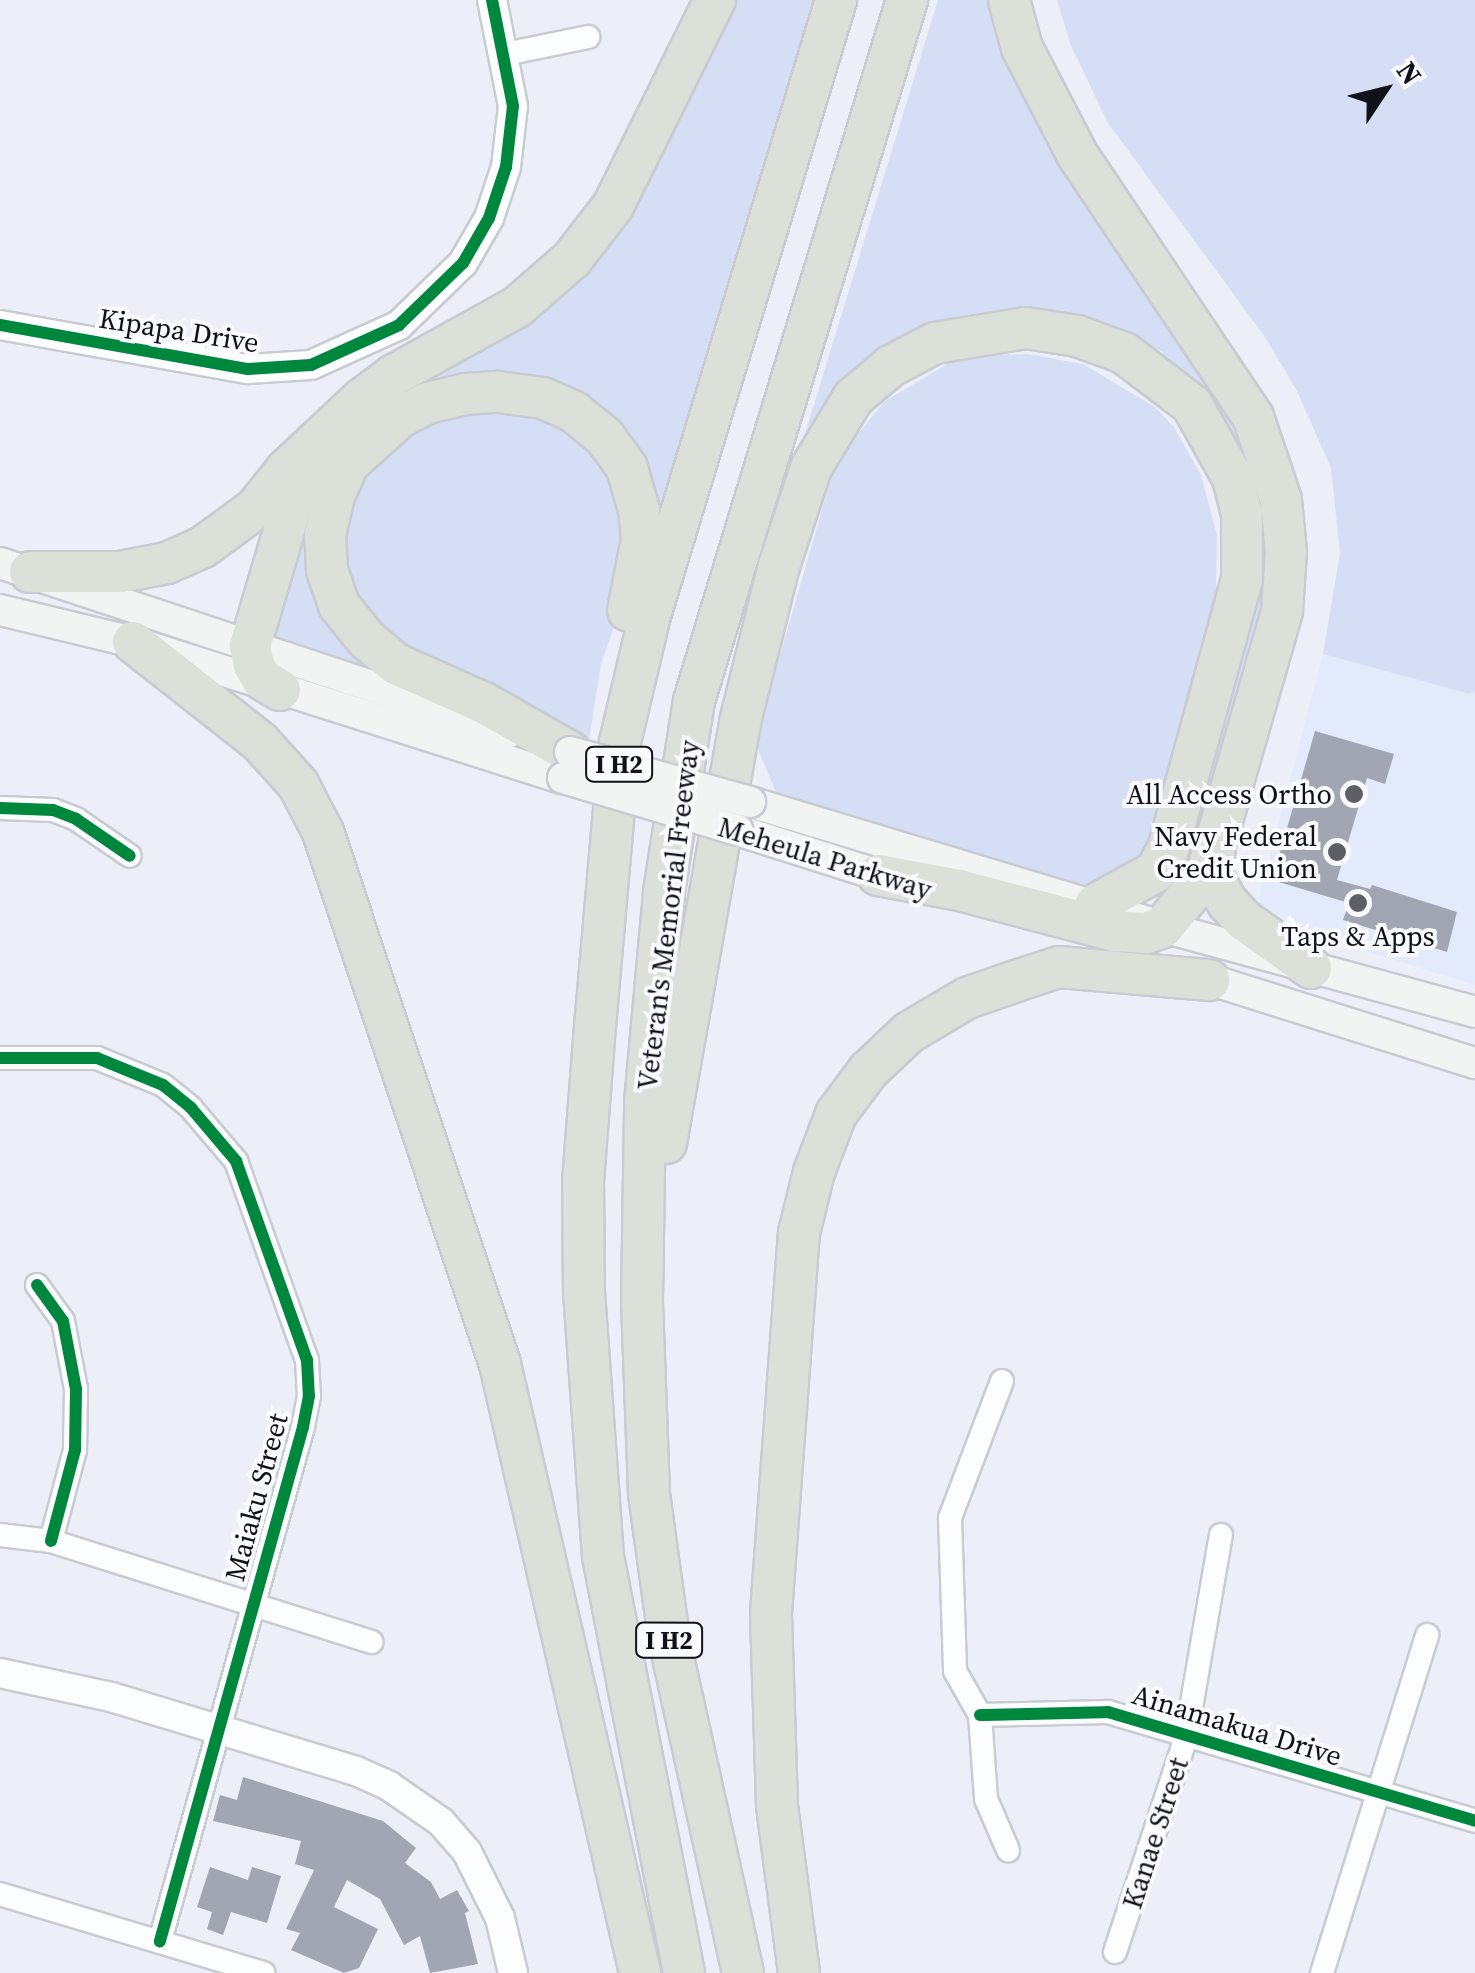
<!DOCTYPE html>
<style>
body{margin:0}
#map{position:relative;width:1475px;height:1973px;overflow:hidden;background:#eceff7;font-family:"Source Serif 4",serif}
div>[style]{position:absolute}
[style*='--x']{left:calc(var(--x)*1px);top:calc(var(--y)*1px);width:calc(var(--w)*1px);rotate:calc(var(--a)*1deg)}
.built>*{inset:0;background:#e2eafb}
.green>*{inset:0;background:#d5def4}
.building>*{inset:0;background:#a2a6b3}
.roads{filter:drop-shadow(2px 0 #c8cbd2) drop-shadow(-2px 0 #c8cbd2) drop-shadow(0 2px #c8cbd2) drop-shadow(0 -2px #c8cbd2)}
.minor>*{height:22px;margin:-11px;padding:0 11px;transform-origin:11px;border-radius:11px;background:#fcfdfe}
.tertiary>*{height:28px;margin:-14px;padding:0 14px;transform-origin:14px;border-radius:14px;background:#fcfdfe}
.secondary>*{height:30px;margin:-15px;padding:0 15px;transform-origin:15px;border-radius:15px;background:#f2f4f3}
.motorway>*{height:40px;margin:-20px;padding:0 20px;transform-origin:20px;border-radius:20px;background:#dbe0d9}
.bridges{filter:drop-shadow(2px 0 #c8cbd2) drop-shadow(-2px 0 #c8cbd2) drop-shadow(0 2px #c8cbd2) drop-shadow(0 -2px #c8cbd2)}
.secondary-bridge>*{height:30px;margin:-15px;padding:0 15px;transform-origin:15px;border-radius:15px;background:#f2f4f3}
.cycleway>*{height:12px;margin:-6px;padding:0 6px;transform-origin:6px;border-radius:6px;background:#00873e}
.dots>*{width:28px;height:28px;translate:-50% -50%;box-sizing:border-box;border:5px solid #f8fafe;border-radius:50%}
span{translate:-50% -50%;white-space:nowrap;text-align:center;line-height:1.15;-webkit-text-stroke:8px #f8fafe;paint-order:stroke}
.shield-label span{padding:2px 8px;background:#f8fafe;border:2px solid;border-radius:8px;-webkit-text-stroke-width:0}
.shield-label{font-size:25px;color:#101219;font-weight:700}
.street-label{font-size:28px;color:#101219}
.poi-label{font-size:28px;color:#101219}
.right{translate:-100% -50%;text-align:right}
.north{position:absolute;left:1335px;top:40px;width:100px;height:100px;-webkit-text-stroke:8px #f8fafe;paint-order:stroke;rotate:55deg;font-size:28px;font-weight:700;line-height:40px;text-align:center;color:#101219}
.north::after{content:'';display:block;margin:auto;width:35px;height:45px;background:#101219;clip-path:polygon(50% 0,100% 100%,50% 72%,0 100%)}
</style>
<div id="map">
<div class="built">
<div style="clip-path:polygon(1323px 654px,1470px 694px,1475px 691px,1475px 985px,1254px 916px)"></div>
</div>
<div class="green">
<div style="clip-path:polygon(724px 0,818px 0,651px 537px,618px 435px,443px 385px,318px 501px,367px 656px,354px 668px,270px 641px,307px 518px,382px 407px,535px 310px)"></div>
<div style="clip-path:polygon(938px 0,991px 0,1255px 448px,1277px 565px,1178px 899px,1163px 894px,1255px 578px,1160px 359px,1163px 352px,1092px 320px,1040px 309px,970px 314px,924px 328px,904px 337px,792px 476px)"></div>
<div style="clip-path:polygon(1057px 0,1475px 0,1475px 691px,1470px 694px,1323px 654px,1340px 553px,1331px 468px,1297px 391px,1265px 337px,1108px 123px,1071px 46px)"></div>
<div style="clip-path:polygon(1028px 354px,1083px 364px,1155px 407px,1174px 427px,1201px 475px,1217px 535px,1216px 588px,1200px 657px,1202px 668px,1149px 842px,1135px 862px,1094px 886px,1039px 876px,777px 795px,755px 742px,836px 461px,885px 401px,949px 363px,973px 356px)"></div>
<div style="clip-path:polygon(519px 408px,567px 428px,593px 451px,615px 487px,625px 519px,615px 624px,601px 664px,589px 740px,415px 668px,348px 588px,343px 539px,348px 510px,364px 475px,387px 446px,434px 416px)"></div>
</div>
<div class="building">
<div style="clip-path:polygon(1315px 731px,1394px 754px,1385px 784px,1367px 778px,1337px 880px,1370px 889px,1372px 885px,1457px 912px,1447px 952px,1343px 920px,1349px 903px,1272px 880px)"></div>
<div style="clip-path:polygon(243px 1777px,383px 1821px,416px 1848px,405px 1863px,431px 1882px,440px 1899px,457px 1890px,469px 1911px,465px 1913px,478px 1964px,430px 1973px,420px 1936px,404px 1945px,380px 1899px,347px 1880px,334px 1907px,378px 1929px,359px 1968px,344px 1973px,291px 1950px,300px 1933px,286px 1929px,314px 1870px,295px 1864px,301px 1841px,213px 1821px,220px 1795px,237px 1800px)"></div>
<div style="clip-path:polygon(210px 1867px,248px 1880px,252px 1867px,281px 1876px,267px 1923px,231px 1912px,223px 1935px,207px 1929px,212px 1912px,197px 1907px)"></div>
</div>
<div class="roads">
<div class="minor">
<div style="--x:505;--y:54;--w:85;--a:-11.6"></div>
<div style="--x:0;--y:808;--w:53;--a:2.2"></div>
<div style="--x:53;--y:810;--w:25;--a:21"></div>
<div style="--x:76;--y:819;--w:65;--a:34.4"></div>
<div style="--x:0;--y:1058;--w:97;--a:0"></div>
<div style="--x:97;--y:1058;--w:71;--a:22.2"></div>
<div style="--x:163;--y:1085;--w:36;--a:39"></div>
<div style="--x:191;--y:1108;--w:70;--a:49.7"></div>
<div style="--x:236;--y:1161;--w:211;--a:70.4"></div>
<div style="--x:307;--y:1360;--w:36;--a:87"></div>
<div style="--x:309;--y:1396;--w:32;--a:101"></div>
<div style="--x:303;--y:1427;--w:534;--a:105.55"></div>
<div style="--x:37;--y:1285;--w:44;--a:54.2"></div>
<div style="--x:63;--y:1321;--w:69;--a:79.2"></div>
<div style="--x:76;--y:1389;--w:61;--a:90.9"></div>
<div style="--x:75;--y:1450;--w:94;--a:104.8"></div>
<div style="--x:1002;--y:1381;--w:147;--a:110.8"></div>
<div style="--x:950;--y:1518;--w:153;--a:88.1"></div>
<div style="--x:955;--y:1671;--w:51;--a:60.4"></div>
<div style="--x:980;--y:1715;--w:84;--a:85.9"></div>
<div style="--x:986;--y:1799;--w:56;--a:66.7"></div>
<div style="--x:0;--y:1535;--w:51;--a:6.7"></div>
<div style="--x:51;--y:1541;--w:336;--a:17.5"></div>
<div style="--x:980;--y:1715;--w:128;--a:-1.3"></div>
<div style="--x:1108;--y:1712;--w:383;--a:16.5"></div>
<div style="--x:0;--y:1894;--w:275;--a:16.7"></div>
<div style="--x:1115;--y:1952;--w:226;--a:-71.7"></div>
<div style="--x:1186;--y:1737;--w:205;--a:-80.2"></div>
<div style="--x:1322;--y:1973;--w:354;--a:-72.7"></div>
</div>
<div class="tertiary">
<div style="--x:0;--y:325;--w:252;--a:10.1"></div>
<div style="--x:248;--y:369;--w:63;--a:-3.6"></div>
<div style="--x:311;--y:365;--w:97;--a:-24.4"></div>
<div style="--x:399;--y:325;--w:89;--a:-44.1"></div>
<div style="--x:463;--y:263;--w:52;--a:-60"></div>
<div style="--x:489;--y:218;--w:54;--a:-71.6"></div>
<div style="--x:506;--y:167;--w:61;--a:-83.5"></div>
<div style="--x:513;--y:106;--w:108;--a:-101.2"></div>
<div style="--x:0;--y:1673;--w:114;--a:12.2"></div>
<div style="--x:111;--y:1697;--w:256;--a:16.8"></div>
<div style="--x:356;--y:1771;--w:36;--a:24"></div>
<div style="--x:389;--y:1786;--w:63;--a:34.7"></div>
<div style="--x:441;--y:1822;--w:40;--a:49"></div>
<div style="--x:467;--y:1852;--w:74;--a:63.4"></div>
<div style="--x:500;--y:1918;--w:57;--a:76.7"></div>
</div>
<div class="secondary">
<div style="--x:0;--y:563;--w:537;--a:18.33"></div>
<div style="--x:0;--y:610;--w:137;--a:13.5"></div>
<div style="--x:133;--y:642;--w:451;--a:17.6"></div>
<div style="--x:750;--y:802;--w:432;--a:16.8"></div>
<div style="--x:1163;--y:927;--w:323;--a:15.2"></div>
<div style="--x:737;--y:830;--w:166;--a:17.6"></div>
<div style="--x:1192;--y:974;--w:297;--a:17.5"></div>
</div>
<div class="motorway">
<div style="--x:30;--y:572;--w:90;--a:0"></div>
<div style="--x:120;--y:572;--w:48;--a:-10.8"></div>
<div style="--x:167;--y:563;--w:39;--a:-24"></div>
<div style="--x:203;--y:547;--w:64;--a:-36.2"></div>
<div style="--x:255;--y:509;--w:50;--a:-51.5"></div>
<div style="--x:286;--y:470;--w:104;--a:-43.1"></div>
<div style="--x:362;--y:399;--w:40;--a:-37"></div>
<div style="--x:394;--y:375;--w:141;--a:-28.9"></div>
<div style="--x:517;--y:307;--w:73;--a:-41.1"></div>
<div style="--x:572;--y:259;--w:67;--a:-52.3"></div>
<div style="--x:613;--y:206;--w:230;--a:-63.7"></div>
<div style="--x:133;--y:642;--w:162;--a:38.2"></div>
<div style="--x:260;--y:742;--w:57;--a:47.9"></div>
<div style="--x:298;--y:784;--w:54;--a:62.5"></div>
<div style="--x:323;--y:832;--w:561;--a:71.6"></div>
<div style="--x:500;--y:1364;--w:625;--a:77.05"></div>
<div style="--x:280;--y:690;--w:21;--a:-149"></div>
<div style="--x:262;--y:679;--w:16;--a:-120"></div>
<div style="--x:254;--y:665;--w:19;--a:-102"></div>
<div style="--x:250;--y:646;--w:159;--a:-73.6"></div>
<div style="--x:295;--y:493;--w:34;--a:-64"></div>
<div style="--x:570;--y:752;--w:99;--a:-150.3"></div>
<div style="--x:484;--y:703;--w:96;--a:-156.1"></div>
<div style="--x:396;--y:664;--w:38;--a:-140"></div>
<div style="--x:367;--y:640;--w:45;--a:-128.7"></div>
<div style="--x:339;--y:605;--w:37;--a:-109"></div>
<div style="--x:327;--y:570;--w:35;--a:-93"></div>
<div style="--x:325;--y:535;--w:40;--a:-77"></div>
<div style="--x:334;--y:496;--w:36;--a:-66"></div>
<div style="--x:349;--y:463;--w:69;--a:-42"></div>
<div style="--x:400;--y:417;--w:30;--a:-27"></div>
<div style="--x:427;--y:403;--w:40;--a:-13"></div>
<div style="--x:466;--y:394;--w:32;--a:-4"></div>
<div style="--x:498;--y:392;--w:45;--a:7.6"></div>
<div style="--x:543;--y:398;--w:34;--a:24"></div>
<div style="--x:574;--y:412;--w:38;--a:39"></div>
<div style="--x:604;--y:436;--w:39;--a:54"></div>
<div style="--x:627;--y:468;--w:44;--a:74.1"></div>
<div style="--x:639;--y:510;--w:29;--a:84"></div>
<div style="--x:642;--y:539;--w:73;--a:101"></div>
<div style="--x:1215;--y:847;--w:28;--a:96"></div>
<div style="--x:1212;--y:875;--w:31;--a:61"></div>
<div style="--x:1227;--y:902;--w:26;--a:47"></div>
<div style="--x:1245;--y:921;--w:81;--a:35.5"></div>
<div style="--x:878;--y:875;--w:82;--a:10.5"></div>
<div style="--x:959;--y:890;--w:161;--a:14.7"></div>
<div style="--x:1115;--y:931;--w:31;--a:4"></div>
<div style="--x:1146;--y:933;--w:18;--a:-19"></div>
<div style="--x:1163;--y:927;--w:70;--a:-50.8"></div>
<div style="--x:1207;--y:873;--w:273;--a:-74"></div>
<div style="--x:1282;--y:611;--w:59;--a:-86.1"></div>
<div style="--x:1286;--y:552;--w:52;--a:-95.5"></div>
<div style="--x:1281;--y:500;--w:88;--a:-108.6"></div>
<div style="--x:1253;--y:417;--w:316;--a:-123.8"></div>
<div style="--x:1077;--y:154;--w:119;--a:-117.4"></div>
<div style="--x:1022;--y:48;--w:50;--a:-105.2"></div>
<div style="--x:666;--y:1143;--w:427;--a:-80"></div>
<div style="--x:740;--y:722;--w:161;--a:-76"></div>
<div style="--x:779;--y:566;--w:103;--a:-71.9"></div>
<div style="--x:811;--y:468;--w:82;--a:-59"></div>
<div style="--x:853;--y:398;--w:50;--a:-40.1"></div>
<div style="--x:891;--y:366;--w:50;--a:-27.6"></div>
<div style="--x:935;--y:343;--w:92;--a:-9.4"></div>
<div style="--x:1026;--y:328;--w:52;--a:8.9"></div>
<div style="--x:1077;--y:336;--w:50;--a:19.9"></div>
<div style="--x:1124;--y:353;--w:86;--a:37.4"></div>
<div style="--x:1192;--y:405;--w:84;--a:60.7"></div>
<div style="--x:1233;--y:478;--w:37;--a:76"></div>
<div style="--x:1242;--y:514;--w:65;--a:90"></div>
<div style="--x:1242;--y:579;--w:280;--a:105.3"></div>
<div style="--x:1168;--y:849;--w:26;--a:119"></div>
<div style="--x:1155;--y:872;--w:68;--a:151.2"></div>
<div style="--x:684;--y:1973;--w:424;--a:-101"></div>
<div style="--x:603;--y:1557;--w:264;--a:-94.1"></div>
<div style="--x:584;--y:1294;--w:112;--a:-90.5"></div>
<div style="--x:583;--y:1182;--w:144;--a:-85.6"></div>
<div style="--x:594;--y:1038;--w:297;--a:-85"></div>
<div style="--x:620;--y:742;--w:126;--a:-76.7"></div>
<div style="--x:649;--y:619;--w:647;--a:-73.19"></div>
<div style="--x:743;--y:1973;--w:336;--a:-102.5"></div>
<div style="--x:670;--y:1645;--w:153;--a:-97.9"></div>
<div style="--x:649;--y:1493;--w:192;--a:-92.1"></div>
<div style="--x:642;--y:1301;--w:199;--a:-89.1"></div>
<div style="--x:645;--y:1102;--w:211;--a:-84.8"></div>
<div style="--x:664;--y:892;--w:193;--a:-81.1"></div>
<div style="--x:694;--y:701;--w:733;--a:-73.1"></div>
<div style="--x:799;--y:1973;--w:169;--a:-97.5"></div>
<div style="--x:777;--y:1805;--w:192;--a:-91.8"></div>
<div style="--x:771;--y:1613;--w:381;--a:-85.8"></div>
<div style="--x:799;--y:1233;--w:63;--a:-76.2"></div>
<div style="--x:814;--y:1172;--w:62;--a:-69.2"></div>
<div style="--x:836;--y:1114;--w:54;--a:-53.3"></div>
<div style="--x:868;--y:1071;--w:55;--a:-43.5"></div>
<div style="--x:908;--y:1033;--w:69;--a:-30.7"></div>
<div style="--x:967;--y:998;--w:52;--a:-19.1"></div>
<div style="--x:1016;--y:981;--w:45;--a:-18"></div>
<div style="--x:1059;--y:967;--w:151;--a:5"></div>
</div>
</div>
<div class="bridges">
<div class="secondary-bridge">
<div style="--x:570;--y:752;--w:187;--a:15.5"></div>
<div style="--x:563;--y:778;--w:182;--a:16.6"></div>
</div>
</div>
<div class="cycleway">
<div style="--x:0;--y:325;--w:252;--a:10.1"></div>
<div style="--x:248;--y:369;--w:63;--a:-3.6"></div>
<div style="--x:311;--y:365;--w:97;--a:-24.4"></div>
<div style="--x:399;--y:325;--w:89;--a:-44.1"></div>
<div style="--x:463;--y:263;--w:52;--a:-60"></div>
<div style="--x:489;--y:218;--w:54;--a:-71.6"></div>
<div style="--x:506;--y:167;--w:61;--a:-83.5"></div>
<div style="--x:513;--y:106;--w:108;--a:-101.2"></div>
<div style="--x:0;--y:808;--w:53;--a:2.2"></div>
<div style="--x:53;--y:810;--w:25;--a:21"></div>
<div style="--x:76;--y:819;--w:65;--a:34.4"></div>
<div style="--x:0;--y:1058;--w:97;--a:0"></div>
<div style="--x:97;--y:1058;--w:71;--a:22.2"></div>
<div style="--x:163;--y:1085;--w:36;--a:39"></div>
<div style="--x:191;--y:1108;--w:70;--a:49.7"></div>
<div style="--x:236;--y:1161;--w:211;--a:70.4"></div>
<div style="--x:307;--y:1360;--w:36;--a:87"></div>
<div style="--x:309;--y:1396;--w:32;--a:101"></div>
<div style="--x:303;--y:1427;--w:534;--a:105.55"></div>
<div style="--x:37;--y:1285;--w:44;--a:54.2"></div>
<div style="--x:63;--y:1321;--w:69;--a:79.2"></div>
<div style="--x:76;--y:1389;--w:61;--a:90.9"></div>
<div style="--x:75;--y:1450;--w:94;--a:104.8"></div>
<div style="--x:980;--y:1715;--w:128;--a:-1.3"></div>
<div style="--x:1108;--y:1712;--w:383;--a:16.5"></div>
</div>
<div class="dots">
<div style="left:1354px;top:794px;background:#5d5f67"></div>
<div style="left:1337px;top:852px;background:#5d5f67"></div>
<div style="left:1358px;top:903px;background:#5d5f67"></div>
</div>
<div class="shield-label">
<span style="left:619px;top:764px">I H2</span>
<span style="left:669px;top:1640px">I H2</span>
</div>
<div class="street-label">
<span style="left:179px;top:330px;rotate:9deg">Kipapa Drive</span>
<span style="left:825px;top:858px;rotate:17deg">Meheula Parkway</span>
<span style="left:668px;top:915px;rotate:-83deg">Veteran's Memorial Freeway</span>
<span style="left:256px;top:1497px;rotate:-75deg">Maiaku Street</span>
<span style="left:1237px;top:1725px;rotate:17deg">Ainamakua Drive</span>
<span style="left:1155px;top:1833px;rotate:-72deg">Kanae Street</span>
</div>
<div class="poi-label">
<span class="right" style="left:1332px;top:794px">All Access Ortho</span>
<span class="right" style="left:1317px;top:852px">Navy Federal<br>Credit Union</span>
<span style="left:1358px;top:936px">Taps &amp; Apps</span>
</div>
<div class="north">N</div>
</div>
